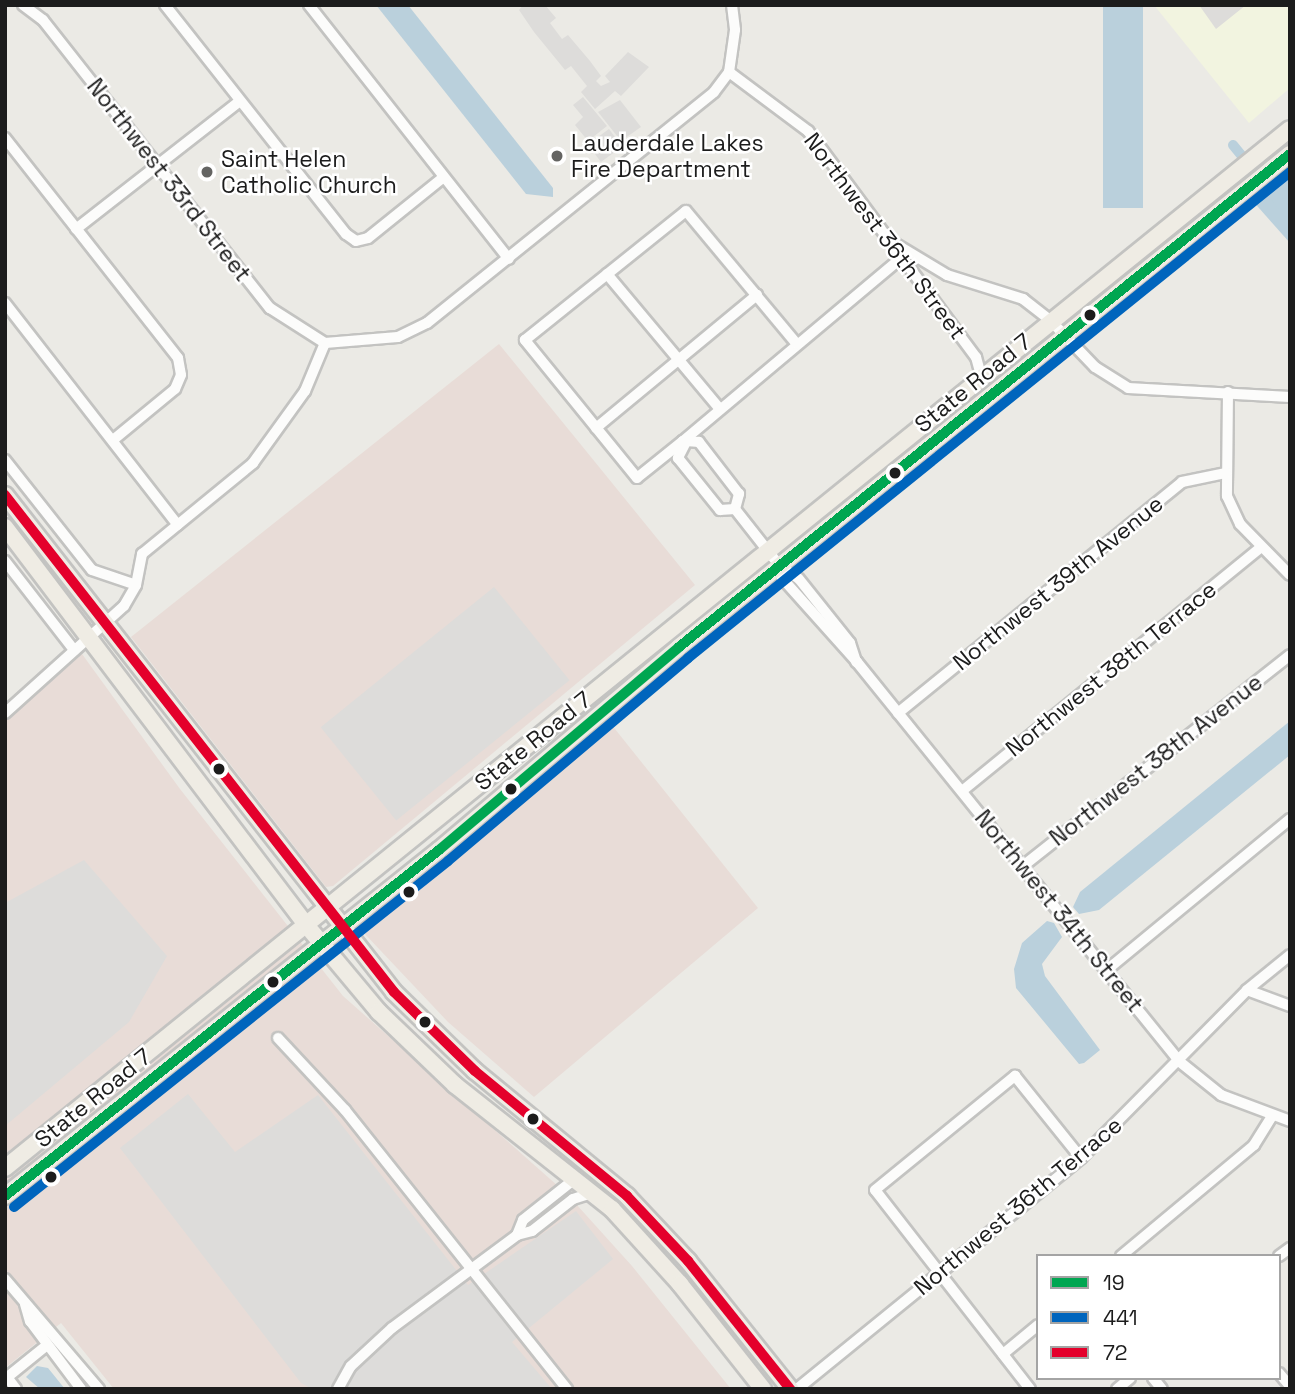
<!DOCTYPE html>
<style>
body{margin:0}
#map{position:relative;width:1295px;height:1394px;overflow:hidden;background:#ebeae5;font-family:"Space Grotesk",sans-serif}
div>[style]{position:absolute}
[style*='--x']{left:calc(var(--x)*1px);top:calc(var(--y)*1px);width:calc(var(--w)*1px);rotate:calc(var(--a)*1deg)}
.commercial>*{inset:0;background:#e8dcd7}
.education>*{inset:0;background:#f2f4e0}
.parking>*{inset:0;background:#dddcda;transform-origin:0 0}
.water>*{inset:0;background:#bad0dc;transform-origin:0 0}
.canal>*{height:10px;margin:-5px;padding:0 5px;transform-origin:5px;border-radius:5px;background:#bad0dc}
.roads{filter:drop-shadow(2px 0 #c3c3c1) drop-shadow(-2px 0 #c3c3c1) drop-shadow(0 2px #c3c3c1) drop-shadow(0 -2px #c3c3c1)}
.minor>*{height:10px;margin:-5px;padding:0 5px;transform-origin:5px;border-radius:5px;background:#fcfcfb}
.primary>*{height:16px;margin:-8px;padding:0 8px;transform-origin:8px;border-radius:8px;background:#efece4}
.bus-1>*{height:10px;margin:-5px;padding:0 5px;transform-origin:5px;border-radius:5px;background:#00a651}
.bus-2>*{height:10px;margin:-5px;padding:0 5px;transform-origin:5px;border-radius:5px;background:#0065bd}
.bus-3>*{height:10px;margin:-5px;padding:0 5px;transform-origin:5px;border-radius:5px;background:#e4002b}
.dots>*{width:19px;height:19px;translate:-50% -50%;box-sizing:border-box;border:4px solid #fff;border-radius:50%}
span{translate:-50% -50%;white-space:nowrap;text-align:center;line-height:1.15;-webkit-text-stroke:5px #fff;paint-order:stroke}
.poi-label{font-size:23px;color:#1c1c1c}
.left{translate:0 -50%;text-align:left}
.street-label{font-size:23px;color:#1c1c1c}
.frame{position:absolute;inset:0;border:7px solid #1c1c1c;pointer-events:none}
.legend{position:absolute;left:1036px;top:1254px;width:245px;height:126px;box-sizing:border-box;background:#fff;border:2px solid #a4a4a4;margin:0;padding:9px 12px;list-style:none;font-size:21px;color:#1c1c1c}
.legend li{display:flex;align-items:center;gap:14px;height:35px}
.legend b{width:35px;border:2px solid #a4a4a4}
</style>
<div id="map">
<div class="commercial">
<div style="clip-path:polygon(499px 344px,695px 585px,333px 886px,326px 887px,131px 637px)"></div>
<div style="clip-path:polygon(82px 654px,180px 789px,343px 996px,567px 1194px,632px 1266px,731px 1389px,114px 1389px,61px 1323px,5px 1368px,5px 721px)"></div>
<div style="clip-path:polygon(611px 724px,758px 908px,534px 1097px,448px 1022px,363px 932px)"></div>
</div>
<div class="education">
<div style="clip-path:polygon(1154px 5px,1290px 5px,1290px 88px,1249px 123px)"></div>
</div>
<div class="parking">
<div style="clip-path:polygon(523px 5px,545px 5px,556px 18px,550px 23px,562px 39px,568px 35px,590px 61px,601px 76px,596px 81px,601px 86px,610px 82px,605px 76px,628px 52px,649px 67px,621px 96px,615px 91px,595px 109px,581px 92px,587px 86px,571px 66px,565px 70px,534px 32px,519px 10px)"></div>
<div style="clip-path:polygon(1199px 5px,1246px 5px,1216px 29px)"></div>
<div style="clip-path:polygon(583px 97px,607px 126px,588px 141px,575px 125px,583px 117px,573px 105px)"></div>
<div style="clip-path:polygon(620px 100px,641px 127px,621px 141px,598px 112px)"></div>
<div style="left:609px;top:129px;width:22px;height:26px;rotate:54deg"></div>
<div style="left:494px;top:587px;width:120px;height:223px;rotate:51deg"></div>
<div style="clip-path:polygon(84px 860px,167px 956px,129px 1022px,5px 1126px,5px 903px)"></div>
<div style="clip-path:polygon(188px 1094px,235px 1152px,318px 1095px,468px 1285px,576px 1211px,613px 1259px,512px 1342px,552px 1389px,312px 1389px,301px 1383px,120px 1148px)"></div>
</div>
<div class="water">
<div style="clip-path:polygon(376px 5px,408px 5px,553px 188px,553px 197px,526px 194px)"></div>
<div style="left:1103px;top:5px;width:40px;height:203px"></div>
<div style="clip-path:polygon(1284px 173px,1290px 181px,1290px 243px,1251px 199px)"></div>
<div style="clip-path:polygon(1290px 721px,1290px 755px,1099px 910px,1079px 914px,1073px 907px,1080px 892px)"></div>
<div style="clip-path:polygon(1047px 921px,1054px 923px,1062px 937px,1042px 964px,1045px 976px,1100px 1050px,1084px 1063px,1079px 1064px,1016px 988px,1014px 969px,1022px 943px)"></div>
<div style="clip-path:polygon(37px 1366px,48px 1368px,65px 1389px,40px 1389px,26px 1377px)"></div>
</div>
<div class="canal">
<div style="--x:1233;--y:145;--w:90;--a:50.8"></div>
</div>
<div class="roads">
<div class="minor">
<div style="--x:23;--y:5;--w:25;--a:37"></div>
<div style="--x:43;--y:20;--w:367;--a:51.8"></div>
<div style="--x:270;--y:308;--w:65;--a:32.5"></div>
<div style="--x:165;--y:5;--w:292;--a:51.7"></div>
<div style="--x:346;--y:234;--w:12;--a:35"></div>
<div style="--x:356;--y:241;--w:12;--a:-14"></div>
<div style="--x:368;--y:238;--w:97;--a:-38.8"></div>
<div style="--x:309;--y:5;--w:323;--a:51.8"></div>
<div style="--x:732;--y:5;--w:25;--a:83"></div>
<div style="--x:735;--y:30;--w:42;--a:98.1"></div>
<div style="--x:729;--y:72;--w:99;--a:36.8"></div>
<div style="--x:808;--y:131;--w:282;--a:53.4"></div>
<div style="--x:976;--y:357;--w:20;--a:75"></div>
<div style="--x:5;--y:138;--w:280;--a:51.8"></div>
<div style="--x:178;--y:358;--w:17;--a:80"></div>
<div style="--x:181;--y:375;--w:15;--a:113"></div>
<div style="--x:175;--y:389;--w:80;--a:140.6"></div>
<div style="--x:76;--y:229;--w:208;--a:-38"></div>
<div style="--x:894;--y:243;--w:62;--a:31.1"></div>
<div style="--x:947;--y:275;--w:80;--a:17.5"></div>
<div style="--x:1023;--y:299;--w:34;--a:38"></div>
<div style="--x:1050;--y:320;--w:65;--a:46.2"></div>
<div style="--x:1095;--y:367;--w:39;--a:32"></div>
<div style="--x:1128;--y:388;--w:162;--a:3.2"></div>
<div style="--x:607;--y:274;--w:176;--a:50.1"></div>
<div style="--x:5;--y:303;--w:281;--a:52.1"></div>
<div style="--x:1228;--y:392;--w:104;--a:90.6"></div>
<div style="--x:1227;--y:496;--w:31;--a:65"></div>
<div style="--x:1240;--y:524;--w:71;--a:45.6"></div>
<div style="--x:596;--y:428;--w:209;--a:-39.6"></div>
<div style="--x:683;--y:441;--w:285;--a:-40"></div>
<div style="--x:685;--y:444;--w:16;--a:117"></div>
<div style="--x:678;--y:458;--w:67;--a:51.1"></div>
<div style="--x:720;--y:510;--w:15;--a:-4"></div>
<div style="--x:735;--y:509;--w:16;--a:-75"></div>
<div style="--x:739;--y:494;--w:66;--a:-127.6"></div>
<div style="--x:699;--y:442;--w:16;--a:-176"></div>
<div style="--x:683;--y:441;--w:59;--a:141.2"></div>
<div style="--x:637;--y:478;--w:178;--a:-129.1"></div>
<div style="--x:525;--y:340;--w:206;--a:-38.7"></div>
<div style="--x:686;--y:211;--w:173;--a:50.2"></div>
<div style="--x:5;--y:460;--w:140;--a:51.7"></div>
<div style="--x:92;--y:570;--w:46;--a:18.8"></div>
<div style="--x:735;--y:509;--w:71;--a:51.8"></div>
<div style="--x:779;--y:565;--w:24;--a:35"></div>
<div style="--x:799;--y:579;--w:82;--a:51.4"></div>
<div style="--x:850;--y:643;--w:20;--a:72"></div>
<div style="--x:5;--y:561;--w:113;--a:52.2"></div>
<div style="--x:779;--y:565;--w:13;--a:77"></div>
<div style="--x:782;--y:578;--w:113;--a:48.2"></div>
<div style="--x:857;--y:662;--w:514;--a:51.08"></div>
<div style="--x:1180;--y:1062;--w:53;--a:38.8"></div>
<div style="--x:1221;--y:1095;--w:74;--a:20.6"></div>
<div style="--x:5;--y:713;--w:160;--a:-42"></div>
<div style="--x:124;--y:606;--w:24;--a:-60"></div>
<div style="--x:136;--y:585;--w:32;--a:-79"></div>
<div style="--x:142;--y:554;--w:144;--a:-39.3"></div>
<div style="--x:253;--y:463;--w:89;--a:-54.2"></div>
<div style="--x:305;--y:391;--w:52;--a:-67.4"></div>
<div style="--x:325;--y:343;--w:73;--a:-4.7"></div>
<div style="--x:398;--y:337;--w:32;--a:-26"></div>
<div style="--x:427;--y:323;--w:368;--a:-38.8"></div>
<div style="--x:714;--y:92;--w:25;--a:-53"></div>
<div style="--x:898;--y:713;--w:366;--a:-39.1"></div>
<div style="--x:1182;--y:482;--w:45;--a:-11.6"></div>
<div style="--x:962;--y:791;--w:386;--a:-39.2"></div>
<div style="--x:1023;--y:866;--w:340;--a:-38.3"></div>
<div style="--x:1108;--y:969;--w:236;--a:-39.5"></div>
<div style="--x:1247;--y:990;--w:46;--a:20.4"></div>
<div style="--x:278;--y:1038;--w:98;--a:47.1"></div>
<div style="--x:345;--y:1110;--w:357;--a:51.5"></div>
<div style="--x:517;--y:1235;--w:16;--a:-68"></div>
<div style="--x:523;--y:1220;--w:68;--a:-38.4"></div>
<div style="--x:1121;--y:1256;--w:173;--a:-39.8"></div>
<div style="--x:1254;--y:1145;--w:34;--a:-58"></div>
<div style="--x:1279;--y:1256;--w:14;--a:-36"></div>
<div style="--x:5;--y:1279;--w:145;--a:49.5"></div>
<div style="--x:25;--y:1304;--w:18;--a:74"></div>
<div style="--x:30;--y:1321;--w:85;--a:53.1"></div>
<div style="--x:1003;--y:1354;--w:45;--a:-39.6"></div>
<div style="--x:1279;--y:1373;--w:17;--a:50"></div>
<div style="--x:7;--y:1377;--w:15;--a:53"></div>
<div style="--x:1153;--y:1378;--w:14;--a:51"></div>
<div style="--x:5;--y:1379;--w:54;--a:-39"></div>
<div style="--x:338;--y:1389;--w:26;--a:-61"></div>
<div style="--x:351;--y:1366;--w:56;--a:-42.8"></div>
<div style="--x:392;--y:1328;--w:156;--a:-36.6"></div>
<div style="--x:517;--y:1235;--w:16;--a:-15"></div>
<div style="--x:532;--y:1231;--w:52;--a:-38"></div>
<div style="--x:573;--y:1199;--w:19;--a:-18"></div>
<div style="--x:797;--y:1389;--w:366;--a:-39.1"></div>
<div style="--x:1081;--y:1158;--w:236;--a:-45.3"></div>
<div style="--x:1247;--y:990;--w:55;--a:-39.1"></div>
<div style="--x:1030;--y:1389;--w:252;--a:-127.9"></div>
<div style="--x:875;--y:1190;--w:181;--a:-39.2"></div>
<div style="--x:1015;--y:1076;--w:105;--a:51.2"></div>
<div style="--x:1117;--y:1389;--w:17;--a:-40"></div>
</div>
<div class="primary">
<div style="--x:5;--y:495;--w:631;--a:51.95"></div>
<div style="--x:394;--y:992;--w:113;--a:44.3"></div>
<div style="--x:475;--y:1071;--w:197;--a:39.4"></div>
<div style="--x:627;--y:1196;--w:89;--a:46.8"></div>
<div style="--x:688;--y:1261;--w:164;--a:51.4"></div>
<div style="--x:5;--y:527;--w:500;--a:52.88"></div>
<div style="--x:307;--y:926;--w:112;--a:50.1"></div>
<div style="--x:379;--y:1012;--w:105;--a:43.8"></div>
<div style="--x:455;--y:1085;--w:200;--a:38.3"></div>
<div style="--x:612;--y:1209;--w:101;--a:47.8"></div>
<div style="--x:680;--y:1284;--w:134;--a:51.7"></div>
<div style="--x:5;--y:1168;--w:1652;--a:-38.96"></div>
<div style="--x:5;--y:1196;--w:555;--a:-38.56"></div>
<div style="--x:439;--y:850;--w:314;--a:-40.2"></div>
<div style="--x:679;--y:647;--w:785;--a:-38.9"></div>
</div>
</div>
<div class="bus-1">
<div style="--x:5;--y:1196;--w:555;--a:-38.56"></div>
<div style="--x:439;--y:850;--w:314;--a:-40.2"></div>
<div style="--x:679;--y:647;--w:785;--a:-38.9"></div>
</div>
<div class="bus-2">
<div style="--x:14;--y:1207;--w:555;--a:-38.56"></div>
<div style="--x:448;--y:861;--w:314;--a:-40.2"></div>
<div style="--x:688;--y:658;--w:774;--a:-38.91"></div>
</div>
<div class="bus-3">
<div style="--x:5;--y:495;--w:631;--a:51.95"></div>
<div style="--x:394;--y:992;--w:113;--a:44.3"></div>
<div style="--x:475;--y:1071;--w:197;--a:39.4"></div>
<div style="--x:627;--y:1196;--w:89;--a:46.8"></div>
<div style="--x:688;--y:1261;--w:164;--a:51.4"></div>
</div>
<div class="dots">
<div style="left:557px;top:156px;background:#646462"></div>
<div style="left:207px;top:172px;background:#646462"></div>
<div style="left:1090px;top:315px;background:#1c1c1c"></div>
<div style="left:895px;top:473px;background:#1c1c1c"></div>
<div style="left:219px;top:769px;background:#1c1c1c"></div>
<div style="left:511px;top:789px;background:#1c1c1c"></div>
<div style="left:409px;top:892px;background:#1c1c1c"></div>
<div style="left:273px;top:982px;background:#1c1c1c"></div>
<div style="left:425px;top:1022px;background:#1c1c1c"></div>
<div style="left:533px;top:1119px;background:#1c1c1c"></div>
<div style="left:51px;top:1177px;background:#1c1c1c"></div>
</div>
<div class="poi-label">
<span class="left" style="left:571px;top:156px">Lauderdale Lakes<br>Fire Department</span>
<span class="left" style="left:221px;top:172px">Saint Helen<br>Catholic Church</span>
</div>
<div class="street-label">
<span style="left:169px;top:180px;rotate:52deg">Northwest 33rd Street</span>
<span style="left:885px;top:236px;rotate:53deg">Northwest 36th Street</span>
<span style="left:973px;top:383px;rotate:-39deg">State Road 7</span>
<span style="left:1058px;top:583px;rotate:-39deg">Northwest 39th Avenue</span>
<span style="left:1111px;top:669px;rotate:-39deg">Northwest 38th Terrace</span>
<span style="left:533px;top:741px;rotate:-39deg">State Road 7</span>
<span style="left:1156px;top:760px;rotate:-38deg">Northwest 38th Avenue</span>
<span style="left:1059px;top:911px;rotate:51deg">Northwest 34th Street</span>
<span style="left:93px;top:1098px;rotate:-39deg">State Road 7</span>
<span style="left:1018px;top:1206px;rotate:-40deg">Northwest 36th Terrace</span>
</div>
<div class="frame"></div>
<ul class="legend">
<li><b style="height:9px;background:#00a651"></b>19</li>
<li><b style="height:9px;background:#0065bd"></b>441</li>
<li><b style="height:9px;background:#e4002b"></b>72</li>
</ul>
</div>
